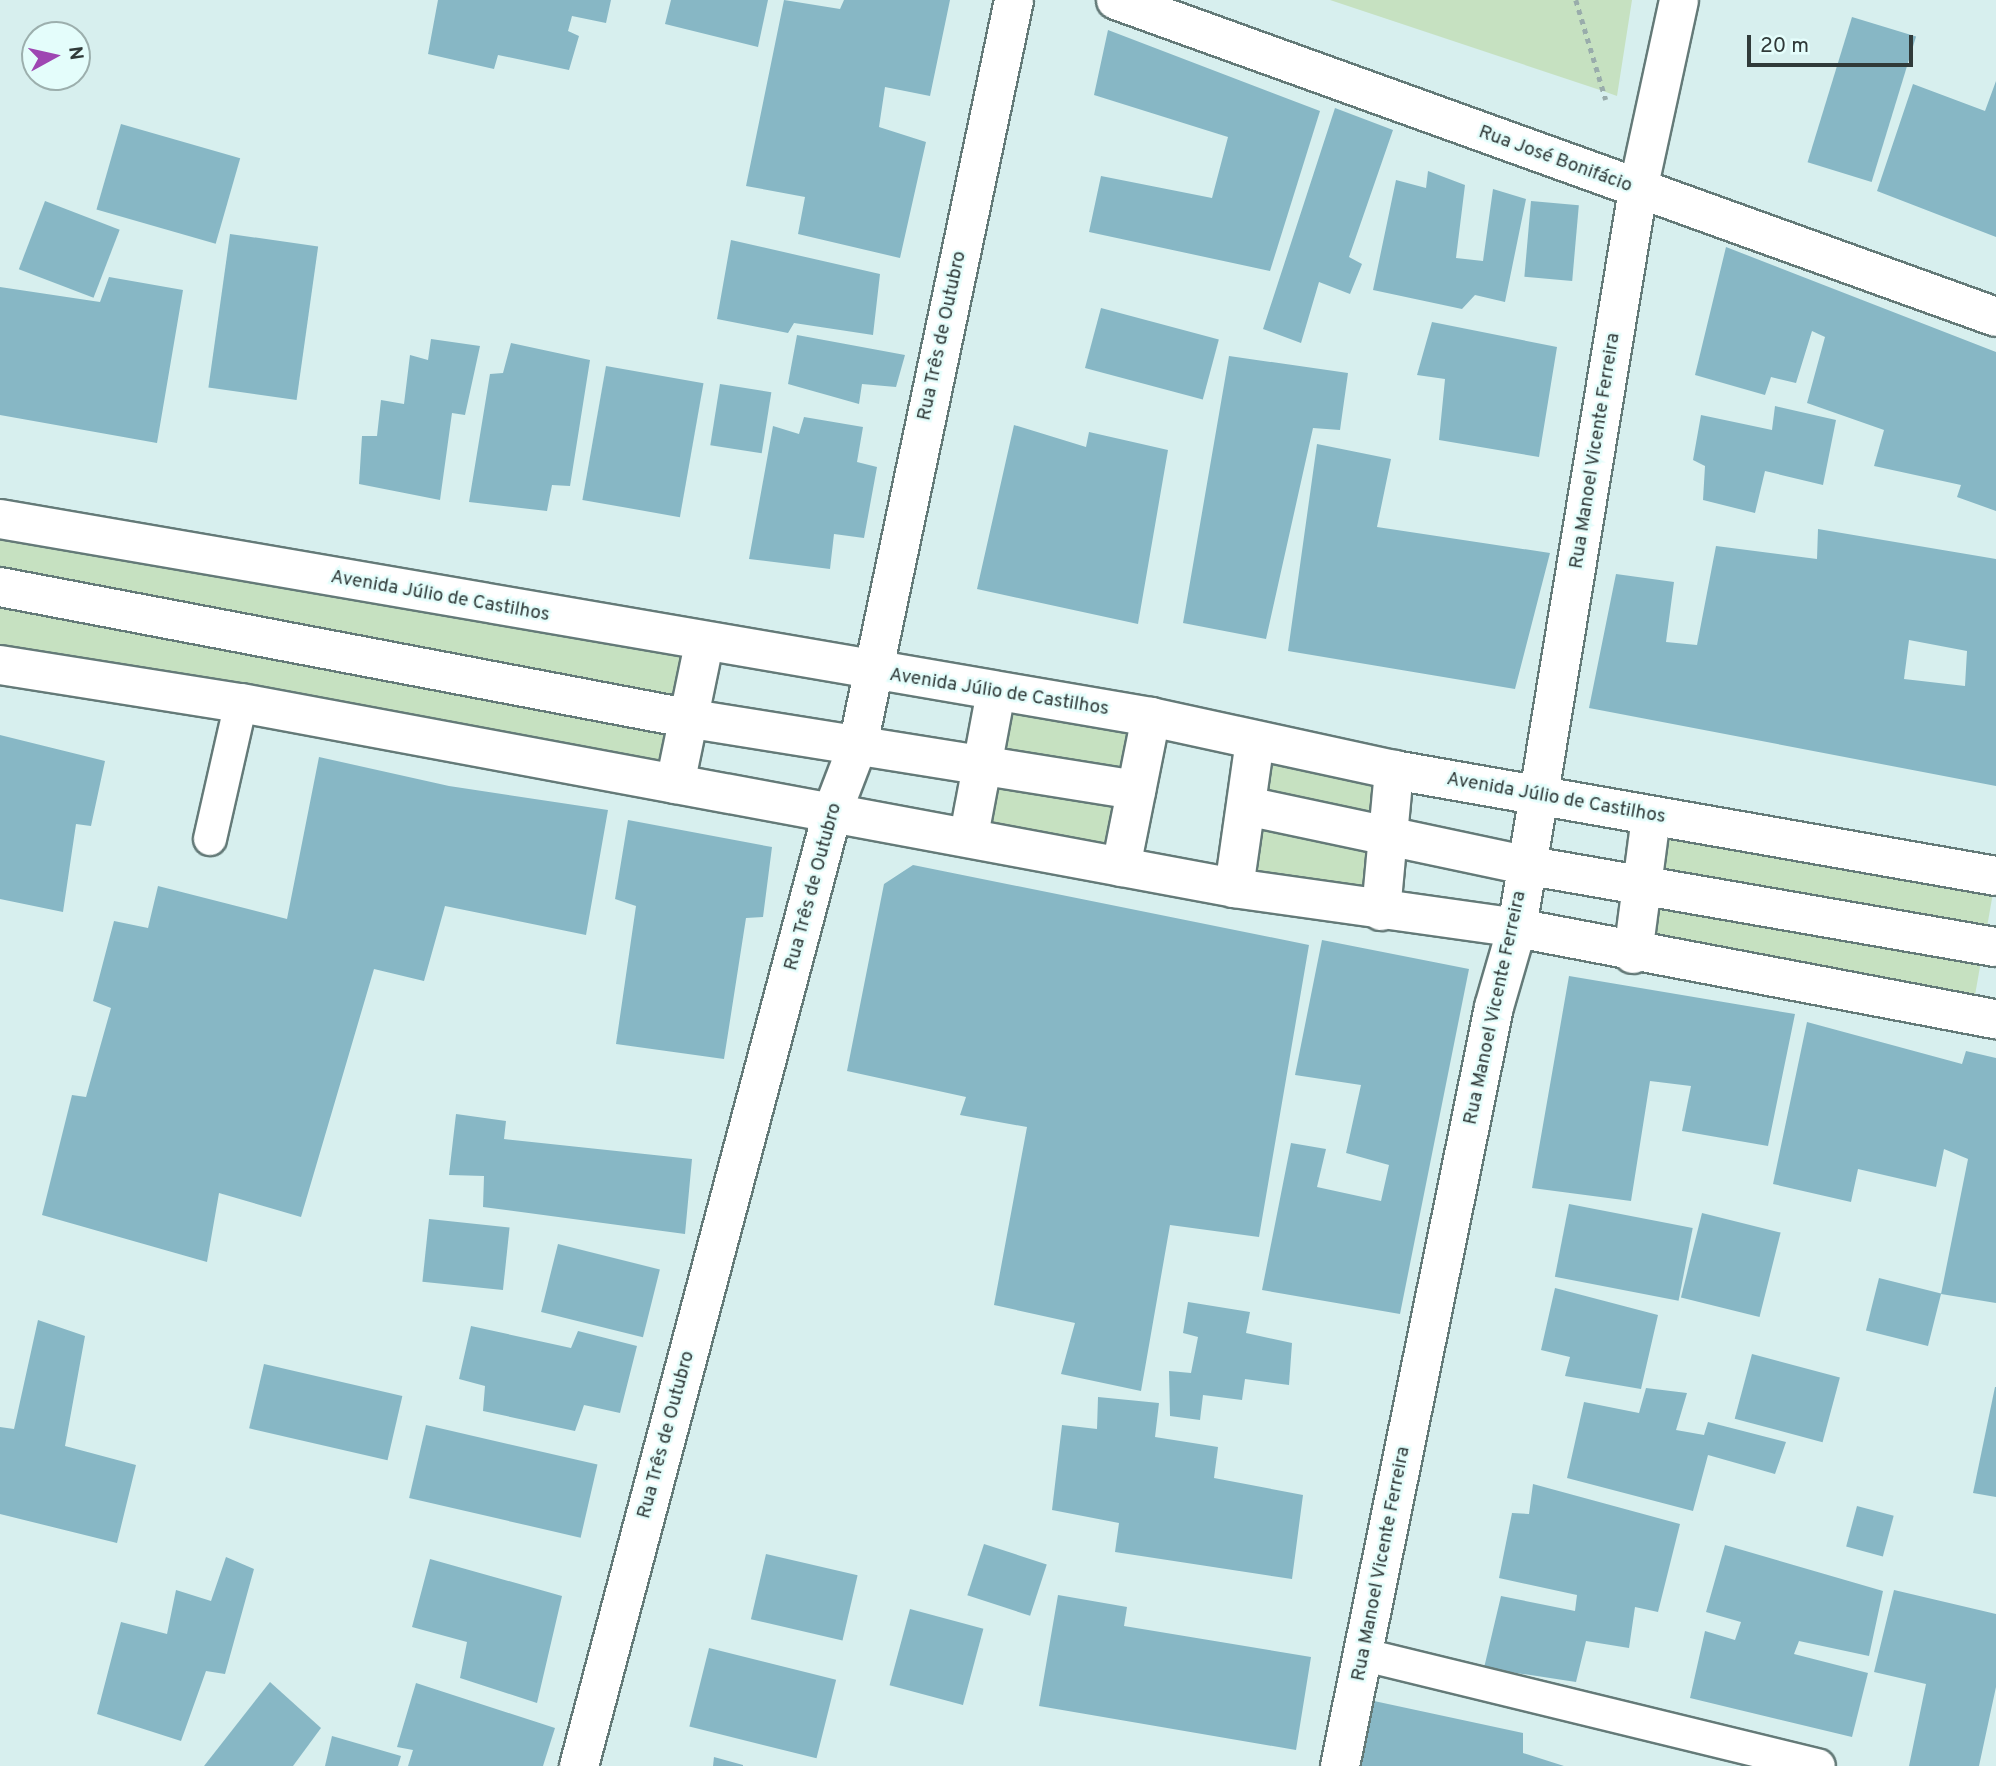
<!DOCTYPE html>
<meta charset="utf-8">
<style>
body{margin:0}
#map{position:relative;width:1996px;height:1766px;overflow:hidden;background:#d7efee;font-family:Overpass,sans-serif}
div>[style]{position:absolute}
[style*='--x']{left:calc(var(--x)*1px);top:calc(var(--y)*1px);width:calc(var(--w)*1px);rotate:calc(var(--a)*1deg)}
.green>*{inset:0;background:#c6e1c1;transform-origin:0 0}
.building>*{inset:0;background:#87b7c5;transform-origin:0 0}
.path>*{height:4.5px;margin-top:-2.25px;transform-origin:0;background:repeating-linear-gradient(90deg,#99acab 0 5px,transparent 0 10px)}
.roads{filter:drop-shadow(2px 0 #647a78) drop-shadow(-2px 0 #647a78) drop-shadow(0 2px #647a78) drop-shadow(0 -2px #647a78)}
.service>*{height:32px;margin:-16px;padding:0 16px;transform-origin:16px;border-radius:16px;background:#fff}
.pedestrian>*{height:38px;margin:-19px;padding:0 19px;transform-origin:19px;border-radius:19px;background:#fff}
.minor>*{height:38px;margin:-19px;padding:0 19px;transform-origin:19px;border-radius:19px;background:#fff}
.secondary>*{height:38px;margin:-19px;padding:0 19px;transform-origin:19px;border-radius:19px;background:#fff}
span{translate:-50% -50%;white-space:nowrap;text-align:center;line-height:1.15;-webkit-text-stroke:5px #e4fdfb;paint-order:stroke}
.street-label{font-size:19px;color:#303a39}
.north{position:absolute;left:21px;top:21px;width:70px;height:70px;box-sizing:border-box;background:#e4fdfb;border:2px solid #9cafad;border-radius:50%;rotate:82deg;font-size:19px;font-weight:700;line-height:28px;text-align:center;color:#303a39}
.north::after{content:'';display:block;margin:auto;width:24px;height:32px;background:#9e46b2;clip-path:polygon(50% 0,100% 100%,50% 72%,0 100%)}
.scale{position:absolute;left:1747px;top:35px;width:166px;height:32px;box-sizing:border-box;border:4px solid #303a39;border-top:0;padding-left:9px;font-size:21px;line-height:24px;white-space:nowrap;color:#303a39;-webkit-text-stroke:5px #e4fdfb;paint-order:stroke}
</style>
<div id="map">
<div class="green">
<div style="clip-path:polygon(1330px 0,1632px 0,1617px 96px,1603px 91px)"></div>
<div style="left:0;top:519px;width:715px;height:146px;rotate:10deg"></div>
<div style="left:996px;top:692px;width:157px;height:146px;rotate:9deg"></div>
<div style="left:1255px;top:741px;width:142px;height:148px;rotate:12deg"></div>
<div style="left:1651px;top:817px;width:350px;height:138px;rotate:10deg"></div>
</div>
<div class="building">
<div style="clip-path:polygon(438px 0,611px 0,606px 23px,572px 16px,568px 31px,579px 36px,569px 70px,498px 55px,494px 69px,428px 54px)"></div>
<div style="clip-path:polygon(671px 0,768px 0,758px 47px,665px 24px)"></div>
<div style="clip-path:polygon(784px 0,840px 9px,844px 0,950px 0,930px 96px,885px 87px,879px 127px,926px 142px,900px 258px,798px 234px,805px 197px,746px 186px)"></div>
<div style="left:1852px;top:17px;width:67px;height:152px;rotate:17deg"></div>
<div style="clip-path:polygon(1108px 30px,1320px 111px,1270px 271px,1089px 232px,1101px 176px,1212px 198px,1228px 137px,1094px 95px)"></div>
<div style="clip-path:polygon(1996px 81px,1996px 237px,1877px 191px,1913px 84px,1985px 111px)"></div>
<div style="clip-path:polygon(1335px 108px,1393px 130px,1349px 257px,1362px 264px,1350px 294px,1319px 282px,1301px 343px,1263px 329px)"></div>
<div style="left:121px;top:124px;width:124px;height:89px;rotate:16deg"></div>
<div style="clip-path:polygon(1428px 171px,1465px 185px,1456px 258px,1483px 261px,1493px 189px,1526px 199px,1505px 302px,1475px 295px,1462px 309px,1373px 290px,1396px 180px,1426px 188px)"></div>
<div style="left:45px;top:201px;width:80px;height:73px;rotate:21deg"></div>
<div style="left:1531px;top:201px;width:48px;height:76px;rotate:5deg"></div>
<div style="left:230px;top:234px;width:89px;height:155px;rotate:8deg"></div>
<div style="clip-path:polygon(731px 240px,880px 274px,873px 335px,794px 323px,788px 333px,717px 319px)"></div>
<div style="clip-path:polygon(1726px 247px,1996px 352px,1996px 511px,1957px 497px,1961px 485px,1874px 466px,1884px 430px,1807px 403px,1825px 337px,1812px 331px,1796px 383px,1771px 377px,1765px 395px,1695px 375px)"></div>
<div style="clip-path:polygon(109px 277px,183px 290px,157px 443px,0 415px,0 287px,100px 302px)"></div>
<div style="left:1101px;top:308px;width:122px;height:62px;rotate:15deg"></div>
<div style="clip-path:polygon(1432px 322px,1557px 347px,1539px 457px,1439px 440px,1445px 379px,1417px 375px)"></div>
<div style="clip-path:polygon(797px 335px,905px 355px,896px 387px,862px 384px,859px 404px,788px 384px)"></div>
<div style="clip-path:polygon(431px 339px,480px 346px,465px 415px,452px 413px,440px 500px,359px 484px,362px 436px,377px 436px,381px 400px,404px 404px,410px 355px,428px 360px)"></div>
<div style="clip-path:polygon(511px 343px,590px 360px,570px 486px,552px 485px,547px 511px,469px 502px,490px 374px,503px 373px)"></div>
<div style="clip-path:polygon(1229px 356px,1348px 373px,1340px 430px,1313px 428px,1266px 639px,1183px 623px)"></div>
<div style="left:606px;top:366px;width:99px;height:136px;rotate:10deg"></div>
<div style="left:720px;top:384px;width:52px;height:62px;rotate:9deg"></div>
<div style="clip-path:polygon(1775px 406px,1836px 420px,1823px 485px,1765px 471px,1755px 513px,1703px 500px,1705px 466px,1693px 460px,1701px 415px,1772px 430px)"></div>
<div style="clip-path:polygon(804px 417px,863px 427px,857px 462px,877px 467px,864px 538px,834px 534px,830px 569px,749px 559px,773px 426px,799px 434px)"></div>
<div style="clip-path:polygon(1014px 425px,1086px 447px,1089px 432px,1168px 450px,1138px 624px,977px 589px)"></div>
<div style="clip-path:polygon(1317px 444px,1391px 459px,1377px 527px,1550px 553px,1515px 689px,1288px 651px)"></div>
<div style="clip-path:polygon(evenodd,1818px 529px,1996px 559px,1996px 786px,1589px 708px,1616px 574px,1674px 582px,1666px 642px,1697px 645px,1716px 546px,1817px 559px,1818px 529px,1909px 640px,1967px 651px,1965px 686px,1904px 679px,1909px 640px)"></div>
<div style="clip-path:polygon(0 735px,105px 761px,91px 826px,76px 824px,63px 912px,0 899px)"></div>
<div style="clip-path:polygon(319px 757px,449px 786px,608px 810px,586px 935px,445px 906px,424px 981px,374px 969px,301px 1217px,219px 1193px,207px 1262px,42px 1215px,72px 1095px,86px 1097px,111px 1008px,93px 1001px,114px 921px,148px 928px,158px 886px,287px 919px)"></div>
<div style="clip-path:polygon(628px 820px,772px 847px,763px 917px,746px 918px,724px 1059px,616px 1044px,636px 906px,615px 899px)"></div>
<div style="clip-path:polygon(913px 865px,1309px 945px,1259px 1237px,1170px 1225px,1141px 1391px,1061px 1374px,1075px 1323px,994px 1305px,1027px 1127px,960px 1115px,966px 1097px,847px 1071px,884px 884px)"></div>
<div style="clip-path:polygon(1322px 940px,1469px 969px,1400px 1314px,1262px 1290px,1291px 1143px,1326px 1149px,1317px 1187px,1381px 1201px,1389px 1165px,1346px 1153px,1361px 1085px,1295px 1075px)"></div>
<div style="clip-path:polygon(1569px 976px,1795px 1014px,1768px 1146px,1682px 1131px,1691px 1086px,1650px 1081px,1631px 1201px,1532px 1188px)"></div>
<div style="clip-path:polygon(1807px 1022px,1962px 1064px,1966px 1051px,1996px 1058px,1996px 1303px,1941px 1294px,1968px 1159px,1944px 1149px,1936px 1187px,1858px 1169px,1851px 1202px,1773px 1184px)"></div>
<div style="clip-path:polygon(456px 1114px,506px 1121px,504px 1139px,692px 1159px,685px 1234px,483px 1207px,484px 1176px,449px 1175px)"></div>
<div style="left:1569px;top:1204px;width:126px;height:74px;rotate:11deg"></div>
<div style="left:1702px;top:1213px;width:81px;height:87px;rotate:14deg"></div>
<div style="left:429px;top:1219px;width:81px;height:63px;rotate:6deg"></div>
<div style="left:558px;top:1244px;width:105px;height:70px;rotate:14deg"></div>
<div style="left:1879px;top:1278px;width:64px;height:54px;rotate:14deg"></div>
<div style="clip-path:polygon(1555px 1288px,1658px 1315px,1641px 1389px,1565px 1376px,1570px 1357px,1541px 1350px)"></div>
<div style="clip-path:polygon(1188px 1302px,1250px 1312px,1246px 1333px,1292px 1343px,1289px 1385px,1245px 1379px,1242px 1400px,1203px 1395px,1200px 1420px,1170px 1416px,1169px 1371px,1191px 1373px,1198px 1337px,1183px 1333px)"></div>
<div style="clip-path:polygon(38px 1320px,85px 1336px,65px 1446px,136px 1465px,117px 1543px,0 1514px,0 1427px,14px 1429px)"></div>
<div style="clip-path:polygon(471px 1326px,571px 1348px,578px 1331px,637px 1346px,620px 1413px,584px 1405px,575px 1431px,483px 1411px,485px 1386px,459px 1379px)"></div>
<div style="left:1752px;top:1354px;width:91px;height:67px;rotate:15deg"></div>
<div style="left:264px;top:1364px;width:142px;height:66px;rotate:13deg"></div>
<div style="clip-path:polygon(1995px 1387px,1996px 1387px,1996px 1497px,1973px 1493px)"></div>
<div style="clip-path:polygon(1646px 1388px,1687px 1393px,1676px 1430px,1704px 1435px,1708px 1422px,1786px 1442px,1775px 1474px,1708px 1455px,1693px 1511px,1567px 1478px,1584px 1402px,1639px 1413px)"></div>
<div style="clip-path:polygon(1098px 1397px,1159px 1403px,1155px 1437px,1218px 1447px,1214px 1478px,1303px 1495px,1292px 1579px,1115px 1552px,1119px 1523px,1052px 1510px,1062px 1425px,1097px 1429px)"></div>
<div style="left:426px;top:1425px;width:176px;height:75px;rotate:13deg"></div>
<div style="clip-path:polygon(1533px 1484px,1680px 1524px,1658px 1612px,1635px 1607px,1629px 1648px,1586px 1641px,1576px 1682px,1484px 1668px,1501px 1596px,1575px 1611px,1577px 1595px,1499px 1578px,1512px 1513px,1529px 1514px)"></div>
<div style="left:1857px;top:1506px;width:38px;height:42px;rotate:15deg"></div>
<div style="left:984px;top:1544px;width:66px;height:54px;rotate:18deg"></div>
<div style="clip-path:polygon(1725px 1545px,1883px 1591px,1869px 1656px,1799px 1641px,1794px 1654px,1868px 1673px,1852px 1737px,1690px 1698px,1705px 1631px,1735px 1640px,1741px 1622px,1706px 1612px)"></div>
<div style="left:766px;top:1554px;width:94px;height:67px;rotate:13deg"></div>
<div style="clip-path:polygon(226px 1557px,254px 1569px,225px 1674px,206px 1671px,181px 1741px,97px 1714px,121px 1622px,167px 1634px,176px 1590px,211px 1601px)"></div>
<div style="clip-path:polygon(430px 1559px,562px 1596px,537px 1703px,460px 1678px,467px 1642px,412px 1627px)"></div>
<div style="clip-path:polygon(1894px 1590px,1996px 1614px,1996px 1687px,1979px 1766px,1909px 1766px,1926px 1684px,1874px 1672px)"></div>
<div style="clip-path:polygon(1058px 1595px,1127px 1607px,1124px 1626px,1311px 1657px,1296px 1750px,1039px 1706px)"></div>
<div style="left:910px;top:1609px;width:76px;height:79px;rotate:15deg"></div>
<div style="left:709px;top:1648px;width:131px;height:81px;rotate:14deg"></div>
<div style="clip-path:polygon(270px 1682px,321px 1728px,293px 1766px,204px 1766px)"></div>
<div style="clip-path:polygon(416px 1683px,555px 1728px,543px 1766px,408px 1766px,413px 1750px,397px 1747px)"></div>
<div style="clip-path:polygon(1374px 1701px,1523px 1733px,1523px 1753px,1564px 1766px,1360px 1766px)"></div>
<div style="clip-path:polygon(332px 1736px,401px 1756px,398px 1766px,325px 1766px)"></div>
<div style="clip-path:polygon(714px 1757px,743px 1765px,743px 1766px,713px 1766px)"></div>
</div>
<div class="path">
<div style="--x:1576;--y:0;--w:104;--a:73.3"></div>
</div>
<div class="roads">
<div class="service">
<div style="--x:210;--y:839;--w:139;--a:-77.2"></div>
<div style="--x:1365;--y:1655;--w:467;--a:13.7"></div>
</div>
<div class="pedestrian">
<div style="--x:0;--y:587;--w:698;--a:10.81"></div>
<div style="--x:686;--y:718;--w:456;--a:9.1"></div>
<div style="--x:675;--y:784;--w:143;--a:-78.3"></div>
<div style="--x:1247;--y:806;--w:284;--a:12"></div>
<div style="--x:1525;--y:865;--w:478;--a:9.9"></div>
<div style="--x:969;--y:835;--w:146;--a:-79.3"></div>
<div style="--x:1121;--y:867;--w:153;--a:-78.7"></div>
<div style="--x:1234;--y:888;--w:148;--a:-81.9"></div>
<div style="--x:1381;--y:911;--w:142;--a:-84.7"></div>
<div style="--x:1633;--y:954;--w:138;--a:-82.5"></div>
</div>
<div class="minor">
<div style="--x:1116;--y:0;--w:935;--a:19.81"></div>
<div style="--x:579;--y:1766;--w:989;--a:-75.12"></div>
<div style="--x:833;--y:810;--w:70;--a:-69"></div>
<div style="--x:858;--y:745;--w:761;--a:-78.17"></div>
<div style="--x:1340;--y:1766;--w:774;--a:-78.53"></div>
<div style="--x:1494;--y:1007;--w:82;--a:-73.8"></div>
<div style="--x:1517;--y:928;--w:748;--a:-80.69"></div>
<div style="--x:1638;--y:190;--w:194;--a:-77.8"></div>
</div>
<div class="secondary">
<div style="--x:0;--y:519;--w:1168;--a:9.76"></div>
<div style="--x:1151;--y:717;--w:249;--a:12.3"></div>
<div style="--x:1394;--y:770;--w:611;--a:9.99"></div>
<div style="--x:0;--y:665;--w:244;--a:9"></div>
<div style="--x:241;--y:703;--w:1010;--a:10.55"></div>
<div style="--x:1234;--y:888;--w:286;--a:8"></div>
<div style="--x:1517;--y:928;--w:488;--a:10.8"></div>
</div>
</div>
<div class="street-label">
<span style="left:1555px;top:160px;rotate:20deg">Rua José Bonifácio</span>
<span style="left:943px;top:336px;rotate:-78deg">Rua Três de Outubro</span>
<span style="left:1596px;top:451px;rotate:-81deg">Rua Manoel Vicente Ferreira</span>
<span style="left:440px;top:597px;rotate:10deg">Avenida Júlio de Castilhos</span>
<span style="left:999px;top:693px;rotate:9deg">Avenida Júlio de Castilhos</span>
<span style="left:1556px;top:799px;rotate:10deg">Avenida Júlio de Castilhos</span>
<span style="left:814px;top:887px;rotate:-75deg">Rua Três de Outubro</span>
<span style="left:1496px;top:1008px;rotate:-78deg">Rua Manoel Vicente Ferreira</span>
<span style="left:667px;top:1435px;rotate:-75deg">Rua Três de Outubro</span>
<span style="left:1382px;top:1564px;rotate:-79deg">Rua Manoel Vicente Ferreira</span>
</div>
<div class="north">N</div>
<div class="scale">20 m</div>
</div>
